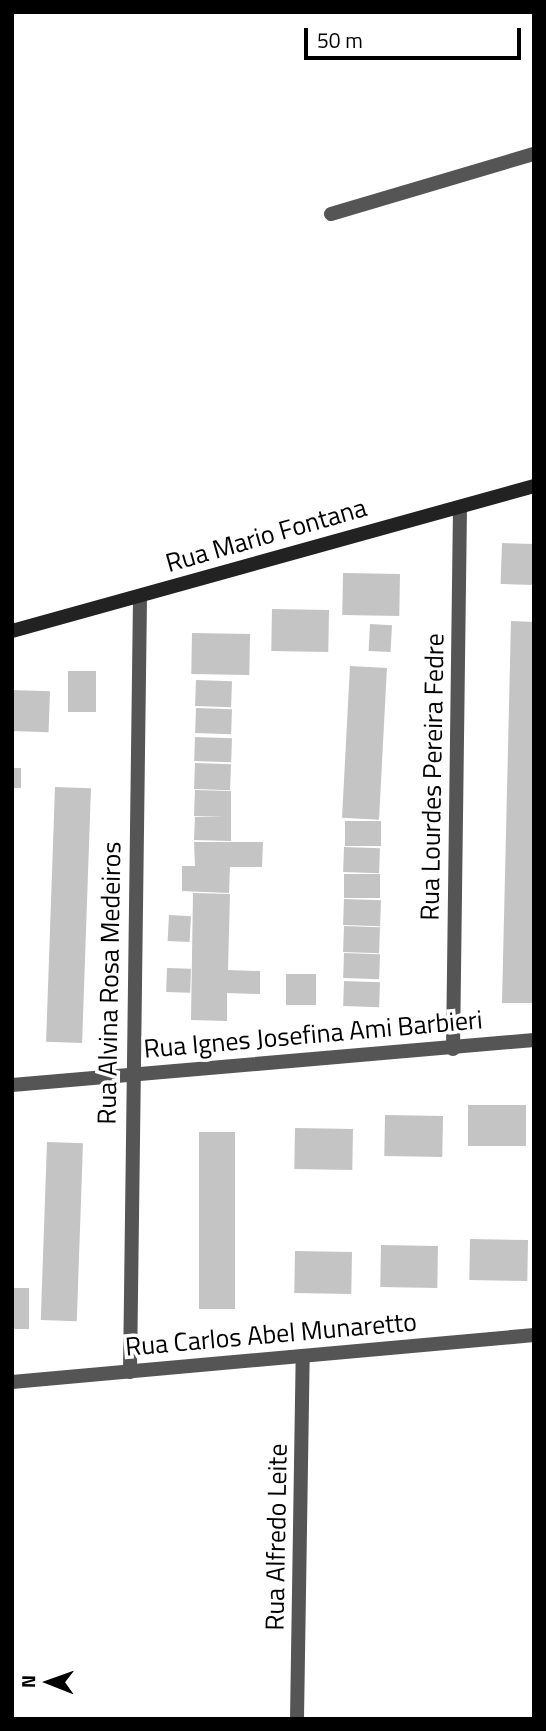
<!DOCTYPE html>
<style>
body{margin:0}
#map{position:relative;width:546px;height:1731px;overflow:hidden;background:#fff;font-family:"Titillium Web",sans-serif}
div>[style]{position:absolute}
[style*='--x']{left:calc(var(--x)*1px);top:calc(var(--y)*1px);width:calc(var(--w)*1px);rotate:calc(var(--a)*1deg)}
.building>*{inset:0;background:#c4c4c4;transform-origin:0 0}
.street>*{height:14px;margin:-7px;padding:0 7px;transform-origin:7px;border-radius:7px;background:#555}
.secondary>*{height:14px;margin:-7px;padding:0 7px;transform-origin:7px;border-radius:7px;background:#222}
span{translate:-50% -50%;white-space:nowrap;text-align:center;line-height:1.15;-webkit-text-stroke:7px #fff;paint-order:stroke}
.street-label{font-size:26px;color:#000}
.frame{position:absolute;inset:0;border:14px solid #000;pointer-events:none}
.north{position:absolute;left:14px;top:1647px;width:70px;height:70px;-webkit-text-stroke:5px #fff;paint-order:stroke;rotate:271deg;font-size:19px;font-weight:700;line-height:28px;text-align:center;color:#000}
.north::after{content:'';display:block;margin:auto;width:24px;height:32px;background:#000;clip-path:polygon(50% 0,100% 100%,50% 72%,0 100%)}
.scale{position:absolute;left:304px;top:28px;width:217px;height:32px;box-sizing:border-box;border:4px solid #000;border-top:0;padding-left:9px;font-size:21px;line-height:24px;white-space:nowrap;color:#000;-webkit-text-stroke:5px #fff;paint-order:stroke}
</style>
<div id="map">
<div class="building">
<div style="left:502px;top:543px;width:32px;height:41px;rotate:2deg"></div>
<div style="left:343px;top:573px;width:57px;height:42px;rotate:1deg"></div>
<div style="left:272px;top:609px;width:57px;height:42px;rotate:1deg"></div>
<div style="clip-path:polygon(511px 621px,534px 622px,534px 1003px,502px 1003px)"></div>
<div style="left:370px;top:624px;width:22px;height:27px;rotate:3deg"></div>
<div style="left:192px;top:633px;width:58px;height:41px;rotate:1deg"></div>
<div style="left:350px;top:666px;width:37px;height:152px;rotate:3deg"></div>
<div style="left:68px;top:671px;width:28px;height:41px"></div>
<div style="left:196px;top:680px;width:36px;height:26px;rotate:2deg"></div>
<div style="left:12px;top:690px;width:38px;height:41px;rotate:2deg"></div>
<div style="left:196px;top:708px;width:36px;height:25px;rotate:2deg"></div>
<div style="left:195px;top:737px;width:37px;height:24px;rotate:2deg"></div>
<div style="left:195px;top:763px;width:36px;height:26px;rotate:2deg"></div>
<div style="left:12px;top:768px;width:9px;height:20px"></div>
<div style="left:55px;top:787px;width:36px;height:255px;rotate:2deg"></div>
<div style="clip-path:polygon(195px 790px,231px 791px,231px 841px,194px 840px,195px 817px,224px 817px,194px 816px)"></div>
<div style="left:345px;top:821px;width:36px;height:25px"></div>
<div style="clip-path:polygon(194px 842px,263px 842px,262px 867px,230px 867px,229px 893px,182px 891px,182px 866px,195px 866px)"></div>
<div style="left:344px;top:847px;width:36px;height:25px;rotate:2deg"></div>
<div style="left:344px;top:874px;width:36px;height:24px"></div>
<div style="clip-path:polygon(193px 893px,230px 894px,228px 970px,260px 971px,260px 994px,227px 993px,227px 1021px,191px 1020px)"></div>
<div style="left:344px;top:899px;width:37px;height:26px;rotate:2deg"></div>
<div style="left:169px;top:915px;width:22px;height:26px;rotate:3deg"></div>
<div style="left:344px;top:926px;width:36px;height:26px;rotate:2deg"></div>
<div style="left:344px;top:953px;width:36px;height:25px;rotate:2deg"></div>
<div style="left:167px;top:968px;width:24px;height:24px;rotate:2deg"></div>
<div style="left:286px;top:974px;width:30px;height:31px"></div>
<div style="left:344px;top:981px;width:36px;height:25px;rotate:2deg"></div>
<div style="left:468px;top:1105px;width:58px;height:41px"></div>
<div style="left:385px;top:1115px;width:58px;height:41px;rotate:1deg"></div>
<div style="left:295px;top:1128px;width:58px;height:41px;rotate:1deg"></div>
<div style="left:199px;top:1132px;width:36px;height:177px"></div>
<div style="left:47px;top:1142px;width:36px;height:178px;rotate:2deg"></div>
<div style="left:470px;top:1239px;width:58px;height:41px;rotate:1deg"></div>
<div style="left:381px;top:1245px;width:57px;height:42px;rotate:1deg"></div>
<div style="left:295px;top:1251px;width:57px;height:42px;rotate:1deg"></div>
<div style="left:12px;top:1288px;width:17px;height:41px"></div>
</div>
<div class="street">
<div style="--x:331;--y:214;--w:212;--a:-16.5"></div>
<div style="--x:453;--y:1049;--w:542;--a:-89.26"></div>
<div style="--x:12;--y:1085;--w:524;--a:-4.93"></div>
<div style="--x:130;--y:1372;--w:776;--a:-89.26"></div>
<div style="--x:12;--y:1382;--w:524;--a:-5.14"></div>
<div style="--x:297;--y:1719;--w:363;--a:-89.1"></div>
</div>
<div class="secondary">
<div style="--x:12;--y:631;--w:542;--a:-15.52"></div>
</div>
<div class="street-label">
<span style="left:266px;top:535px;rotate:-16deg">Rua Mario Fontana</span>
<span style="left:432px;top:777px;rotate:-89deg">Rua Lourdes Pereira Fedre</span>
<span style="left:109px;top:983px;rotate:-89deg">Rua Alvina Rosa Medeiros</span>
<span style="left:313px;top:1034px;rotate:-5deg">Rua Ignes Josefina Ami Barbieri</span>
<span style="left:271px;top:1334px;rotate:-5deg">Rua Carlos Abel Munaretto</span>
<span style="left:276px;top:1537px;rotate:-89deg">Rua Alfredo Leite</span>
</div>
<div class="frame"></div>
<div class="north">N</div>
<div class="scale">50 m</div>
</div>
